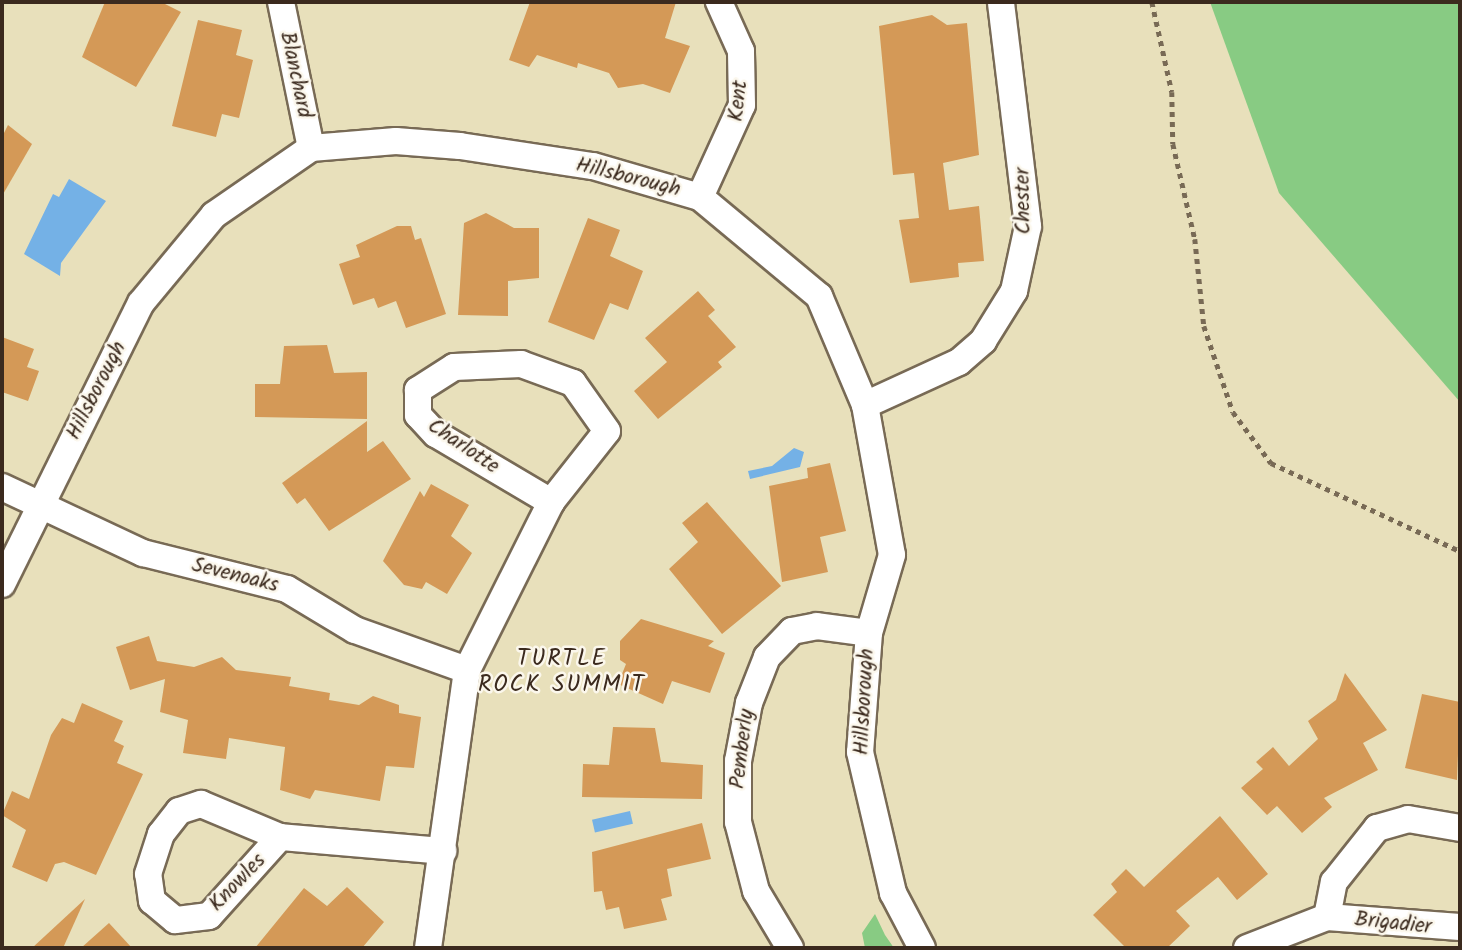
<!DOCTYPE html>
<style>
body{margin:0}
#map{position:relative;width:1462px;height:950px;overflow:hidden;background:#e8e0bb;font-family:Kalam,sans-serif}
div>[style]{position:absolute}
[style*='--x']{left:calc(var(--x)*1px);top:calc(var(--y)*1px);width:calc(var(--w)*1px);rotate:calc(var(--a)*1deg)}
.green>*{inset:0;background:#88cb83}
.water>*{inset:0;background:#74b1e6;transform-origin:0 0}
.building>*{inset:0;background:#d49957}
.path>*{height:4.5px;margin-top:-2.25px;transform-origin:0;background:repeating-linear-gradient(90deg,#786a55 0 5px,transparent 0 10px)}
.roads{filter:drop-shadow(2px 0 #786a55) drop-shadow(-2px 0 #786a55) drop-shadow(0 2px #786a55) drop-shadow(0 -2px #786a55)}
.street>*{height:26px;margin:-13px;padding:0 13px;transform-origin:13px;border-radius:13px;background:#fff}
span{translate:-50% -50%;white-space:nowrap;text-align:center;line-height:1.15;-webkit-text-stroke:5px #fbf7ec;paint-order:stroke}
.street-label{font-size:21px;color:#3b2a1e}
.neighbourhood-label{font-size:23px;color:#3b2a1e;letter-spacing:2px}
.frame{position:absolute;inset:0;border:4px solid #3b2a1e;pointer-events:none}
</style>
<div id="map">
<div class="green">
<div style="clip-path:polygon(1210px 2px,1460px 2px,1460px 402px,1279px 193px)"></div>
<div style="clip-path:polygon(875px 914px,885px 935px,894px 948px,865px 948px,862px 933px)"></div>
</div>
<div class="water">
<div style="clip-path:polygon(69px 179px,106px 201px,61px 263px,60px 276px,24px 254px,53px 194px,59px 197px)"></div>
<div style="clip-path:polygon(794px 448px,804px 452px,800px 467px,750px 479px,748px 471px,772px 466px)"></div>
<div style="left:630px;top:811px;width:13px;height:39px;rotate:77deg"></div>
</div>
<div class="building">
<div style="clip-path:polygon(105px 2px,161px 2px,181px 12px,136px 87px,82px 57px)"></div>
<div style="clip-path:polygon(530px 2px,676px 2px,665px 38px,690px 46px,670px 93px,643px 84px,618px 88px,609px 73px,578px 63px,577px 68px,537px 55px,529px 67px,509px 60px)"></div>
<div style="clip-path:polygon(932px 15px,947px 25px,967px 23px,979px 155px,943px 163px,949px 210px,979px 206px,984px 261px,958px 263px,959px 277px,910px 283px,899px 220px,919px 218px,914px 173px,893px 175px,879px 26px)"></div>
<div style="clip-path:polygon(198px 20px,242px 30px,236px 55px,253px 60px,239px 118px,222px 114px,216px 137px,172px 126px)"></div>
<div style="clip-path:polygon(8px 125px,32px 144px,2px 196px,2px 137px)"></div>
<div style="clip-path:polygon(486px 213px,514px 228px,539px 228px,539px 278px,508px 281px,508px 316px,458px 315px,464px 223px)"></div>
<div style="clip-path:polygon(588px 218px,620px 230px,610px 256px,643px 271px,628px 310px,610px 303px,594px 340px,548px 322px)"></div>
<div style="clip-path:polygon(397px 226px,411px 226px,415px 240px,421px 238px,446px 314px,406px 328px,396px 301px,378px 308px,374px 298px,353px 305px,339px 264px,360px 257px,356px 245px)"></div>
<div style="clip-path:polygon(698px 291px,715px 310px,708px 316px,736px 347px,718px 362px,722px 367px,658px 419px,634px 391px,667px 362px,645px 338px)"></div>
<div style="clip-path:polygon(2px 337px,34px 349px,27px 367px,39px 371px,28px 401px,2px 392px)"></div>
<div style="clip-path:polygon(327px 345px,334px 373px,367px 372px,367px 419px,255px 417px,255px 384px,280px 384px,284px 346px)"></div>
<div style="clip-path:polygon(367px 421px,367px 452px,383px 441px,411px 479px,329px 531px,305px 498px,297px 504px,282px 483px)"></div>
<div style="clip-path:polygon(830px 463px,846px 531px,820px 537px,828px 572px,782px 582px,769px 486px,808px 478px,807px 468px)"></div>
<div style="clip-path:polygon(431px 484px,469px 505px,451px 536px,472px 553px,447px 594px,426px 582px,422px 589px,404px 585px,383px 561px,420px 491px,424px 497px)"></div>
<div style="clip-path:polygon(707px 502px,781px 586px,722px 634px,669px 569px,698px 542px,682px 523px)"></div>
<div style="clip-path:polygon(641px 619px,714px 641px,708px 646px,725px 653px,710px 693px,672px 681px,663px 704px,618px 684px,626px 664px,620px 660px,620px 641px)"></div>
<div style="clip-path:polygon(149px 636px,157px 661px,194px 667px,222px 657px,236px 670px,291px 677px,289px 686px,330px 693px,329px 700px,359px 705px,373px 696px,399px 705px,399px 713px,421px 717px,414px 768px,386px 766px,380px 801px,315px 790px,310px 799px,280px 790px,285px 747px,229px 738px,226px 759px,183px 753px,188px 720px,160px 712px,165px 679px,130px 690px,116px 647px)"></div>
<div style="clip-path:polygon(1345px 673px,1387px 730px,1363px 743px,1378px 770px,1324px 798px,1332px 807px,1302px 833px,1277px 806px,1267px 815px,1241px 788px,1263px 769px,1256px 762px,1273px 747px,1289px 766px,1318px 739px,1308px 721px,1336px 700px)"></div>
<div style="clip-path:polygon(1422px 694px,1460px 702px,1457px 780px,1405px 768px)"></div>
<div style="clip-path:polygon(82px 703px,123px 721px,114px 741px,124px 746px,117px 763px,143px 774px,96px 875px,64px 862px,55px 864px,47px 882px,12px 867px,26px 830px,2px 815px,12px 791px,29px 799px,51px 735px,62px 718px,74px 723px)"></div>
<div style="clip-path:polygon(613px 727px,655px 728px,661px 762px,703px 765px,702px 799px,582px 797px,583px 764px,609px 765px)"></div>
<div style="clip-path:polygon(1220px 816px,1268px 874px,1237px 900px,1218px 877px,1176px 911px,1190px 926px,1167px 948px,1126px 948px,1093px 915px,1117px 892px,1111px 884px,1126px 869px,1144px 887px)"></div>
<div style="clip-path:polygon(702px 823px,711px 859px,667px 869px,672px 896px,661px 899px,667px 920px,624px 929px,619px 907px,606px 910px,602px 891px,594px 892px,592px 852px)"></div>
<div style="clip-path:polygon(347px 887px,384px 922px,362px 948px,255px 948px,304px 888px,327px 906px)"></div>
<div style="clip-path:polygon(85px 899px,63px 948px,32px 948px)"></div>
<div style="clip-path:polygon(109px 923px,132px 948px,81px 948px)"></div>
</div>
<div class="path">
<div style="--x:1152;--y:2;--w:92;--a:77.5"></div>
<div style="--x:1172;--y:92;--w:52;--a:88.9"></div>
<div style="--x:1173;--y:144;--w:98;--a:77"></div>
<div style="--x:1195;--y:239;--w:87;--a:84.1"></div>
<div style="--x:1204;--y:326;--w:91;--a:71.4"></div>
<div style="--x:1233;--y:412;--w:64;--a:53.3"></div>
<div style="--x:1271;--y:463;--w:208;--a:25"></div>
</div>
<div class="roads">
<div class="street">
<div style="--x:281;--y:2;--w:149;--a:78.4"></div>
<div style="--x:700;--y:197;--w:101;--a:-65.5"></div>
<div style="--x:742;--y:105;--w:54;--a:-91.1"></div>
<div style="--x:741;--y:51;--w:54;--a:-114.2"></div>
<div style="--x:865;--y:405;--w:103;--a:-24.6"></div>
<div style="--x:959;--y:362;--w:32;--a:-41"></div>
<div style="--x:983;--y:341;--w:59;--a:-58.2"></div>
<div style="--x:1014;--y:291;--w:66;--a:-77.8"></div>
<div style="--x:1028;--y:226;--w:226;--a:-96.9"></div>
<div style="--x:2;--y:487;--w:156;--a:25.1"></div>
<div style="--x:143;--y:553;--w:148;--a:14"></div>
<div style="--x:287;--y:589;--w:79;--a:31.1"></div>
<div style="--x:355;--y:630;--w:119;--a:19.7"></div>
<div style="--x:2;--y:584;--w:313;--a:-63.7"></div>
<div style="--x:141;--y:303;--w:114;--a:-50.3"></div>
<div style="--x:214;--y:215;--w:118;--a:-34.6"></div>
<div style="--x:311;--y:148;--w:85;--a:-4.7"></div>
<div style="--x:396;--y:141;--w:64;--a:4.5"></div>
<div style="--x:460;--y:146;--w:134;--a:8.6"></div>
<div style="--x:593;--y:166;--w:111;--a:16.2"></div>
<div style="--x:700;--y:197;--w:155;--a:39.8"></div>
<div style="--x:819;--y:296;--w:118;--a:67.1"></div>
<div style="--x:865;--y:405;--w:152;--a:79.8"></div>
<div style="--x:892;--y:555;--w:81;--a:106.4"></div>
<div style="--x:869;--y:633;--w:119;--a:94.3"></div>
<div style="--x:860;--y:752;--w:145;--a:76.8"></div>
<div style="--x:893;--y:893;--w:62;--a:62.2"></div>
<div style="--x:280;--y:837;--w:106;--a:131.9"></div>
<div style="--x:209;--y:916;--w:34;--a:173"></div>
<div style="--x:175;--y:920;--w:30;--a:-140"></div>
<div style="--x:152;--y:901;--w:27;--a:-98"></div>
<div style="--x:148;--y:874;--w:42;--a:-72"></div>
<div style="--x:161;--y:834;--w:29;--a:-52"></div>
<div style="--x:179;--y:811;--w:23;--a:-18"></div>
<div style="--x:201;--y:804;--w:86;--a:22.7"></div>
<div style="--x:280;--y:837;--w:164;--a:4.9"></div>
<div style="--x:1327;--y:917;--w:36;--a:-79"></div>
<div style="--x:1334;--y:882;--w:69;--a:-51.5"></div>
<div style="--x:1377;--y:828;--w:32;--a:-16"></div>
<div style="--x:1408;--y:819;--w:53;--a:9.8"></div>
<div style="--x:428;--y:948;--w:281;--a:-82"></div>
<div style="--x:467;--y:670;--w:188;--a:-63.4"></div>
<div style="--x:551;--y:502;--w:90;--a:-51.7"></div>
<div style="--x:607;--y:431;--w:59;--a:-125.3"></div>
<div style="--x:573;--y:383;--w:55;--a:-159.9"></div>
<div style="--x:521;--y:364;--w:67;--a:177.4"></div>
<div style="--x:454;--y:367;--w:43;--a:147.4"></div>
<div style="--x:418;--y:390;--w:25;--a:90"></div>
<div style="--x:418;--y:415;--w:26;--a:47"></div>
<div style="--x:436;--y:434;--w:134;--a:30.6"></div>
<div style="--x:790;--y:948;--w:66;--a:-120.8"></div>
<div style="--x:756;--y:891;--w:71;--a:-104.6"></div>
<div style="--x:738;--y:822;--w:61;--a:-90"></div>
<div style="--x:738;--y:761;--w:59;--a:-79.3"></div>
<div style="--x:749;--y:703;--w:49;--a:-68.6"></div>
<div style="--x:767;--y:657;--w:36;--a:-46"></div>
<div style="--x:792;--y:631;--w:25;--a:-11"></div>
<div style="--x:817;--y:626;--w:52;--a:7.7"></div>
<div style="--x:1247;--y:948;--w:86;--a:-21.2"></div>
<div style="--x:1327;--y:917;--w:133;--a:4.3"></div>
</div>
</div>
<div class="street-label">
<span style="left:295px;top:75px;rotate:78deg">Blanchard</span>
<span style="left:739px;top:101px;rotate:-83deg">Kent</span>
<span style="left:628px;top:178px;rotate:14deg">Hillsborough</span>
<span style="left:1024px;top:201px;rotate:-91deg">Chester</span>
<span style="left:97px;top:391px;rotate:-63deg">Hillsborough</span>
<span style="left:463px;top:447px;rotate:34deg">Charlotte</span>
<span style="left:235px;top:576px;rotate:14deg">Sevenoaks</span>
<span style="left:865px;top:702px;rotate:-87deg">Hillsborough</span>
<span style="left:743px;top:749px;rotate:-83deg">Pemberly</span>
<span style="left:238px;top:883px;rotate:-46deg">Knowles</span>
<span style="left:1393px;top:924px;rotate:6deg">Brigadier</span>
</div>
<div class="neighbourhood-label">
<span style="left:562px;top:672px">TURTLE<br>ROCK SUMMIT</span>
</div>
<div class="frame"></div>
</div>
